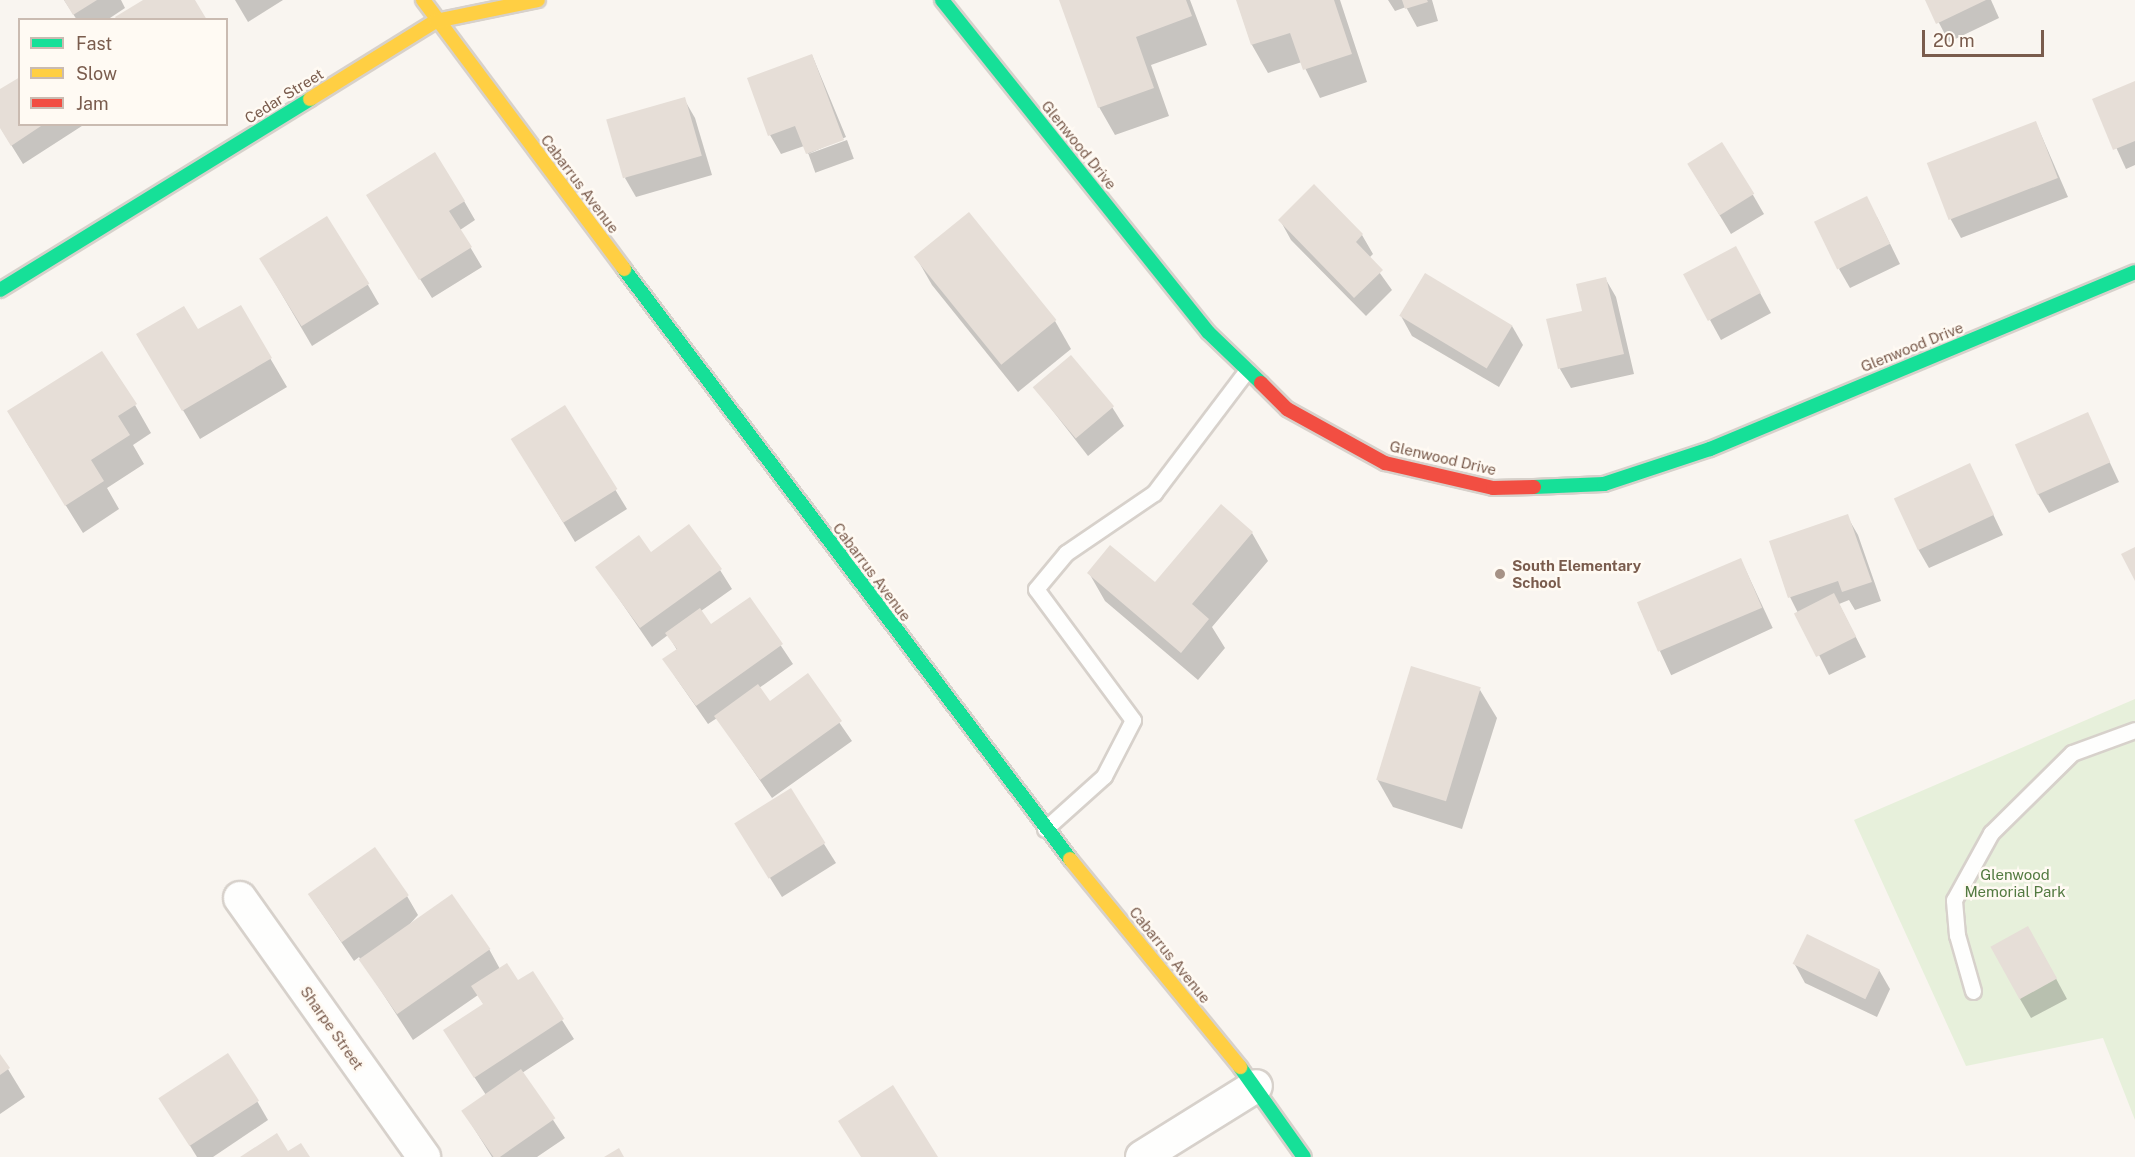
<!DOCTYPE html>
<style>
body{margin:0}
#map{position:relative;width:2135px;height:1157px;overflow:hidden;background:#f9f5f0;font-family:"Public Sans",sans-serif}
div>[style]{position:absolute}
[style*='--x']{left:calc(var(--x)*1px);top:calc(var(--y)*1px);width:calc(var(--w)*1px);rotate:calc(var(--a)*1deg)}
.green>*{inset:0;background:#e7f0db}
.shadow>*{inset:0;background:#0003;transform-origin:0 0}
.building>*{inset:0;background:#e6ded7;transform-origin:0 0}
.roads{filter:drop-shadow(2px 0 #d7d1cb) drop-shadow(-2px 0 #d7d1cb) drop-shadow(0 2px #d7d1cb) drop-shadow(0 -2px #d7d1cb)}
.lane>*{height:15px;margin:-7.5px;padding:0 7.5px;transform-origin:7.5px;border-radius:7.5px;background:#fefefd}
.street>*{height:32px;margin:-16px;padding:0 16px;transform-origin:16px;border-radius:16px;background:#fefefd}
.fast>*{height:14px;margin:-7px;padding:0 7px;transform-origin:7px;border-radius:7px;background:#16e098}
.slow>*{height:14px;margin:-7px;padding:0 7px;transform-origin:7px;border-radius:7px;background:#ffcf43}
.jam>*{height:14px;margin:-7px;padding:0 7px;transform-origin:7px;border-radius:7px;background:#f24e42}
.dots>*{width:16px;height:16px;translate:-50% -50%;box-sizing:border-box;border:3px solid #fffaf3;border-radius:50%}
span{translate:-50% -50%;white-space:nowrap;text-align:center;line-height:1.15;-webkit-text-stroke:5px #fffaf3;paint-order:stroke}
.street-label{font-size:15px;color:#7a5c4d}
.poi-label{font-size:15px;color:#7a5c4d;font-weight:700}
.left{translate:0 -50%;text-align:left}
.park-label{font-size:15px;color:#537a41}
.legend{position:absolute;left:18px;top:18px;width:210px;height:108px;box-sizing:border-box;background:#fffaf3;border:2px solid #cabbb1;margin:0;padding:8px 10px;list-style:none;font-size:18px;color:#7a5c4d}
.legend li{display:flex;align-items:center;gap:12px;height:30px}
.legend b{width:30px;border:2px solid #cabbb1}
.scale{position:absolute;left:1922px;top:30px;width:122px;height:27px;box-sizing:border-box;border:3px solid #7a5c4d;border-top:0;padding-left:8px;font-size:18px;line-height:21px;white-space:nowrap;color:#7a5c4d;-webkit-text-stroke:4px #fffaf3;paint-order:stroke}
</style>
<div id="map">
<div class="green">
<div style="clip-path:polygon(2135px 699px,2135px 1120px,2103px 1038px,1966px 1066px,1854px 820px)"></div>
</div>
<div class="shadow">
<div style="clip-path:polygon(64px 0,121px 0,125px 8px,107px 20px,77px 20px)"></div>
<div style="clip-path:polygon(235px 0,283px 0,248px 22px)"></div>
<div style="clip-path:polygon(1060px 0,1190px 0,1207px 45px,1151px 65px,1169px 116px,1115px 135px,1099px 107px)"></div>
<div style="clip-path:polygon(1237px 0,1340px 0,1367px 82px,1320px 98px,1302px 62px,1268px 73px,1252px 45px)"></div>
<div style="clip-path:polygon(1388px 0,1432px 0,1438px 21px,1417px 27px,1406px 7px,1395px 11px)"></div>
<div style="clip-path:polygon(1927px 0,1991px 0,1999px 18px,1949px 42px)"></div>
<div style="clip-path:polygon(812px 55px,846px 137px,808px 154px,804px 146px,781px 154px,770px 135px)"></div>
<div style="clip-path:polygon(2135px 83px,2135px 165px,2126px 169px,2094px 99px)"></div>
<div style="clip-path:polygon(0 91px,20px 124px,85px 124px,23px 164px,0 127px)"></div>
<div style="clip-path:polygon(684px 99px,695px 118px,712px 175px,636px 197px,625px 178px)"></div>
<div style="clip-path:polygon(2036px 123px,2068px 197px,1961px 238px,1950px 218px)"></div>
<div style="left:847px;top:140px;width:20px;height:41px;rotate:70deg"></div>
<div style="clip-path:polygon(1700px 183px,1753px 195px,1764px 214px,1731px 234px)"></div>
<div style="clip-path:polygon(1314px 187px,1362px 235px,1373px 254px,1369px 258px,1392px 290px,1366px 316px,1291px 240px,1280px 220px)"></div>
<div style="clip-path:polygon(464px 201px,475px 220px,460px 230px,482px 267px,432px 298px,379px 214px)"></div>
<div style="clip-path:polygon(1877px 217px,1900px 264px,1850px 288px,1839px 269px)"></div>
<div style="clip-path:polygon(916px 257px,1055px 321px,1071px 349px,1018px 392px,932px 285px)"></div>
<div style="clip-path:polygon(261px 259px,368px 285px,379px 304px,312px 346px)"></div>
<div style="clip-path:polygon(1746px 267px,1771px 313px,1721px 340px,1710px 320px)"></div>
<div style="clip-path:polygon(1605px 278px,1616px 297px,1634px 374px,1571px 388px,1560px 369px,1548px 320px,1583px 312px)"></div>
<div style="clip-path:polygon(240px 307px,287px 387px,200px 439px,138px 334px,197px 332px)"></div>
<div style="clip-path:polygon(1401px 316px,1512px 326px,1523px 345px,1499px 387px,1412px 336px)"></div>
<div style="clip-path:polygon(1035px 388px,1112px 407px,1124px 426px,1088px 456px)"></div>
<div style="clip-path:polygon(135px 405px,151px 433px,133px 445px,144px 464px,107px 488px,119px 509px,83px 533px,25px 440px)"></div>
<div style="clip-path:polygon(565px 407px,627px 509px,575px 542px,524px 458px)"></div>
<div style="clip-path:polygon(2087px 414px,2119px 482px,2049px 513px,2038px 494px)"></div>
<div style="clip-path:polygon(1969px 464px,2003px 535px,1929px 568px,1918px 549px)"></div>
<div style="clip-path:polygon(1847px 516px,1858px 535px,1881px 601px,1855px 610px,1849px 600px,1839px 604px,1866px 657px,1829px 675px,1790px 597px,1771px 542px)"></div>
<div style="clip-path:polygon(1252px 533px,1268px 561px,1212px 627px,1225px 648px,1198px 680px,1105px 601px,1089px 573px,1155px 584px)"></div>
<div style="clip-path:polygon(650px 554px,720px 570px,732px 589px,701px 611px,711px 626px,750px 599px,793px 664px,759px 688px,770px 703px,807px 676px,852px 741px,772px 798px,717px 718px,708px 724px,676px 678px,664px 659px,677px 650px,668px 635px,652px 647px,597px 567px)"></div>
<div style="left:1741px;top:560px;width:75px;height:112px;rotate:65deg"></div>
<div style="clip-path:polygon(1480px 690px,1497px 718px,1462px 829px,1393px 807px,1377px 779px)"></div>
<div style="clip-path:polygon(790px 790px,836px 863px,782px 897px,748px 843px)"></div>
<div style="clip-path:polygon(310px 896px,407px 896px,418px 915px,409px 925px,489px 949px,500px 969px,517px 982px,532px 973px,574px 1039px,522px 1073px,565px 1138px,537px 1157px,492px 1157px,463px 1111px,486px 1095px,456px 1049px,484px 1005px,478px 995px,413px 1040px,359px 957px,354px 961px)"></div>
<div style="clip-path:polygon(2039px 947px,2067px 999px,2031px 1018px,2020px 999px)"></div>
<div style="clip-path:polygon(1794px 963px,1879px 970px,1890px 989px,1877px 1017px,1805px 983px)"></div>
<div style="clip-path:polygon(0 1056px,25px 1097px,0 1114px)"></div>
<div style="clip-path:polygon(161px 1099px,257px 1101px,268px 1120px,213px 1157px,197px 1157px)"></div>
</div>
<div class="building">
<div style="clip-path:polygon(64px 0,97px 0,73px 15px)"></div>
<div style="clip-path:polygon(143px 0,195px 0,207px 20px,117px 20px,115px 17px)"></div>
<div style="clip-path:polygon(1059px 0,1186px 0,1192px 16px,1136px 37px,1154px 88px,1098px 108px)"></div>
<div style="clip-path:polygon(1236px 0,1334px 0,1352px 54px,1303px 70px,1290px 33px,1251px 45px)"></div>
<div style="clip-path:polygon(1402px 0,1427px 0,1428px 2px,1405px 9px)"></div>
<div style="clip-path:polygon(1925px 0,1986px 0,1936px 24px)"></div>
<div style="clip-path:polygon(812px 54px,844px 140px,806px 154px,795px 126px,768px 136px,747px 78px)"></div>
<div style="clip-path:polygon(20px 77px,20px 124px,44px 124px,11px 146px,0 128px,0 89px)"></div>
<div style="clip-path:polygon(2135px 81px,2135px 141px,2113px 150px,2092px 99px)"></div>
<div style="left:685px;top:97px;width:61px;height:82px;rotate:74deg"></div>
<div style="left:2036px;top:121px;width:61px;height:117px;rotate:69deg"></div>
<div style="left:1722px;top:142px;width:61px;height:41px;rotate:58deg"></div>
<div style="clip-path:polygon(435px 152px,465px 201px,449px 211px,472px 247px,419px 280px,366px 195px)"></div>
<div style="clip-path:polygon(1314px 184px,1363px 234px,1356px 242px,1383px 270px,1354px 298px,1278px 220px)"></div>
<div style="left:1867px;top:196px;width:53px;height:59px;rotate:64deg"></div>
<div style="left:969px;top:212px;width:139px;height:71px;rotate:51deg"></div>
<div style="left:327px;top:216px;width:80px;height:80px;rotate:58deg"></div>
<div style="left:1736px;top:246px;width:53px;height:60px;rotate:62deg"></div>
<div style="left:1425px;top:273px;width:102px;height:50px;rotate:31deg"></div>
<div style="clip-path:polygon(1606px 277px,1624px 354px,1558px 369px,1546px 319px,1582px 311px,1576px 284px)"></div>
<div style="clip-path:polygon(241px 305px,272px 358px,182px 411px,136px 334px,184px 306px,198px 329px)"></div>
<div style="clip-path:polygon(102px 351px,137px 404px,118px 416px,130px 435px,91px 460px,104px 481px,65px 506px,7px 411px)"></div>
<div style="left:1071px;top:355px;width:67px;height:50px;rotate:50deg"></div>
<div style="left:565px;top:405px;width:99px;height:64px;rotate:58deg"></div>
<div style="left:2088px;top:412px;width:55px;height:80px;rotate:66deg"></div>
<div style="left:1970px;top:463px;width:57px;height:84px;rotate:65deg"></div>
<div style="clip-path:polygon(1221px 504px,1253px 532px,1192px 604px,1209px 619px,1181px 653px,1087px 573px,1110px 545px,1155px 582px)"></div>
<div style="clip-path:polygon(1848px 514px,1872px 582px,1842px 592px,1838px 581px,1788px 598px,1769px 541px)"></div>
<div style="clip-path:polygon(689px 524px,722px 569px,640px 628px,595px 567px,639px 535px,651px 552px)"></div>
<div style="clip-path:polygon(2135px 547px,2135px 581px,2121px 554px)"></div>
<div style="left:1741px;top:558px;width:54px;height:113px;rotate:67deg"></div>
<div style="left:1834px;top:593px;width:49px;height:45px;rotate:63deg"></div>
<div style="clip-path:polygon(750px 597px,783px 644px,696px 706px,662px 659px,677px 649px,665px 633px,700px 608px,711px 624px)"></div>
<div style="left:1411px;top:666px;width:73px;height:119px;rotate:17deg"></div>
<div style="clip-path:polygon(808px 673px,842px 721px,760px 780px,714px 716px,758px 684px,770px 701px)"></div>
<div style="left:791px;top:788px;width:65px;height:67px;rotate:58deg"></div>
<div style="left:375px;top:847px;width:59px;height:82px;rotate:55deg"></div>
<div style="left:452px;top:894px;width:67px;height:114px;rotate:55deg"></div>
<div style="left:2028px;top:926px;width:60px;height:43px;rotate:61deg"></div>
<div style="left:1807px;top:934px;width:81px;height:33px;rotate:26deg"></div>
<div style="clip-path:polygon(507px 963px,518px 980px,533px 971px,564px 1019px,474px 1078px,443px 1030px,483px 1004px,471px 986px)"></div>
<div style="left:228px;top:1053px;width:57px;height:83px;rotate:57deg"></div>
<div style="clip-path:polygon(0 1054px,10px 1068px,0 1075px)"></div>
<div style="left:521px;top:1069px;width:60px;height:73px;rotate:55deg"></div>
<div style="clip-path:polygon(893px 1085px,938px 1157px,861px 1157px,838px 1121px)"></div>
<div style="clip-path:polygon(277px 1133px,288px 1151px,301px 1143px,310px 1157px,240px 1157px)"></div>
<div style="clip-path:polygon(619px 1148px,624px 1157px,604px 1157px)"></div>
</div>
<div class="roads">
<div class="lane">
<div style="--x:1045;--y:829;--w:79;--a:-41.9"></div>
<div style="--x:1104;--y:776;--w:63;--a:-62.6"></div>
<div style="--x:1133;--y:720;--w:163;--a:-126.5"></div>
<div style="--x:1036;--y:589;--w:47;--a:-50.2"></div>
<div style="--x:1066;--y:553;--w:107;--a:-34.3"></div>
<div style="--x:1154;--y:493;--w:154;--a:-52.9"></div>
<div style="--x:1973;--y:991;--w:58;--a:-105.9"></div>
<div style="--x:1957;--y:935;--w:35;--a:-95"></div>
<div style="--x:1954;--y:900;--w:77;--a:-61.1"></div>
<div style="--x:1991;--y:833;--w:114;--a:-44.6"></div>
<div style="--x:2072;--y:753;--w:67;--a:-20.1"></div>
</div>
<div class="street">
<div style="--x:240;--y:898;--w:318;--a:54.6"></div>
<div style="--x:1142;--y:1157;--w:134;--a:-31.9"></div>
</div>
<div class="fast">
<div style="--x:942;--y:0;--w:425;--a:51.3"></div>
<div style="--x:1208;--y:332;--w:74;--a:43.9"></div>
<div style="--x:624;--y:269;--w:740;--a:52.91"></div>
<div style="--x:0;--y:290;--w:364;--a:-31.6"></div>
<div style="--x:1534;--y:487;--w:70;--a:-2.5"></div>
<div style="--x:1604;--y:484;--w:112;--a:-18.3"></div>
<div style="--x:1710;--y:449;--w:460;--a:-22.6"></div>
<div style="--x:1240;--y:1067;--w:110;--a:54.6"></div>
</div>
<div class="slow">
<div style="--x:423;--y:0;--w:336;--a:53.2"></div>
<div style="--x:310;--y:99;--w:148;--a:-31.8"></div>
<div style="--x:436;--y:21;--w:104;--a:-11.6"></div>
<div style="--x:1070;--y:859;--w:269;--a:50.7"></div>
</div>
<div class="jam">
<div style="--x:1261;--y:383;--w:37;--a:45"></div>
<div style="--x:1287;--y:409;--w:112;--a:28.9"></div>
<div style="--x:1385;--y:463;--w:111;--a:13"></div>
<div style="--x:1493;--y:488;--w:41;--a:-1.4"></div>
</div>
</div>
<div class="dots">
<div style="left:1500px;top:574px;background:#a69286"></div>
</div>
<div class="street-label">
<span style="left:284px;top:96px;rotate:-32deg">Cedar Street</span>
<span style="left:1079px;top:145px;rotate:51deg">Glenwood Drive</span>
<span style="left:580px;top:184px;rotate:53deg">Cabarrus Avenue</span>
<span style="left:1912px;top:347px;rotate:-22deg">Glenwood Drive</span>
<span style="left:1443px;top:458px;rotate:13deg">Glenwood Drive</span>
<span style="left:872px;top:572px;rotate:53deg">Cabarrus Avenue</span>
<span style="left:1170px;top:955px;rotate:51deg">Cabarrus Avenue</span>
<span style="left:332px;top:1028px;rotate:55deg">Sharpe Street</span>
</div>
<div class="poi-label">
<span class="left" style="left:1512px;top:574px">South Elementary<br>School</span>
</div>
<div class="park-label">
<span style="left:2015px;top:883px">Glenwood<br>Memorial Park</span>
</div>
<ul class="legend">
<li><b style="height:8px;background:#16e098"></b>Fast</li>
<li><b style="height:8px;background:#ffcf43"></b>Slow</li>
<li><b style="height:8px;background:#f24e42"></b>Jam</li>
</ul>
<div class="scale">20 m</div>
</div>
